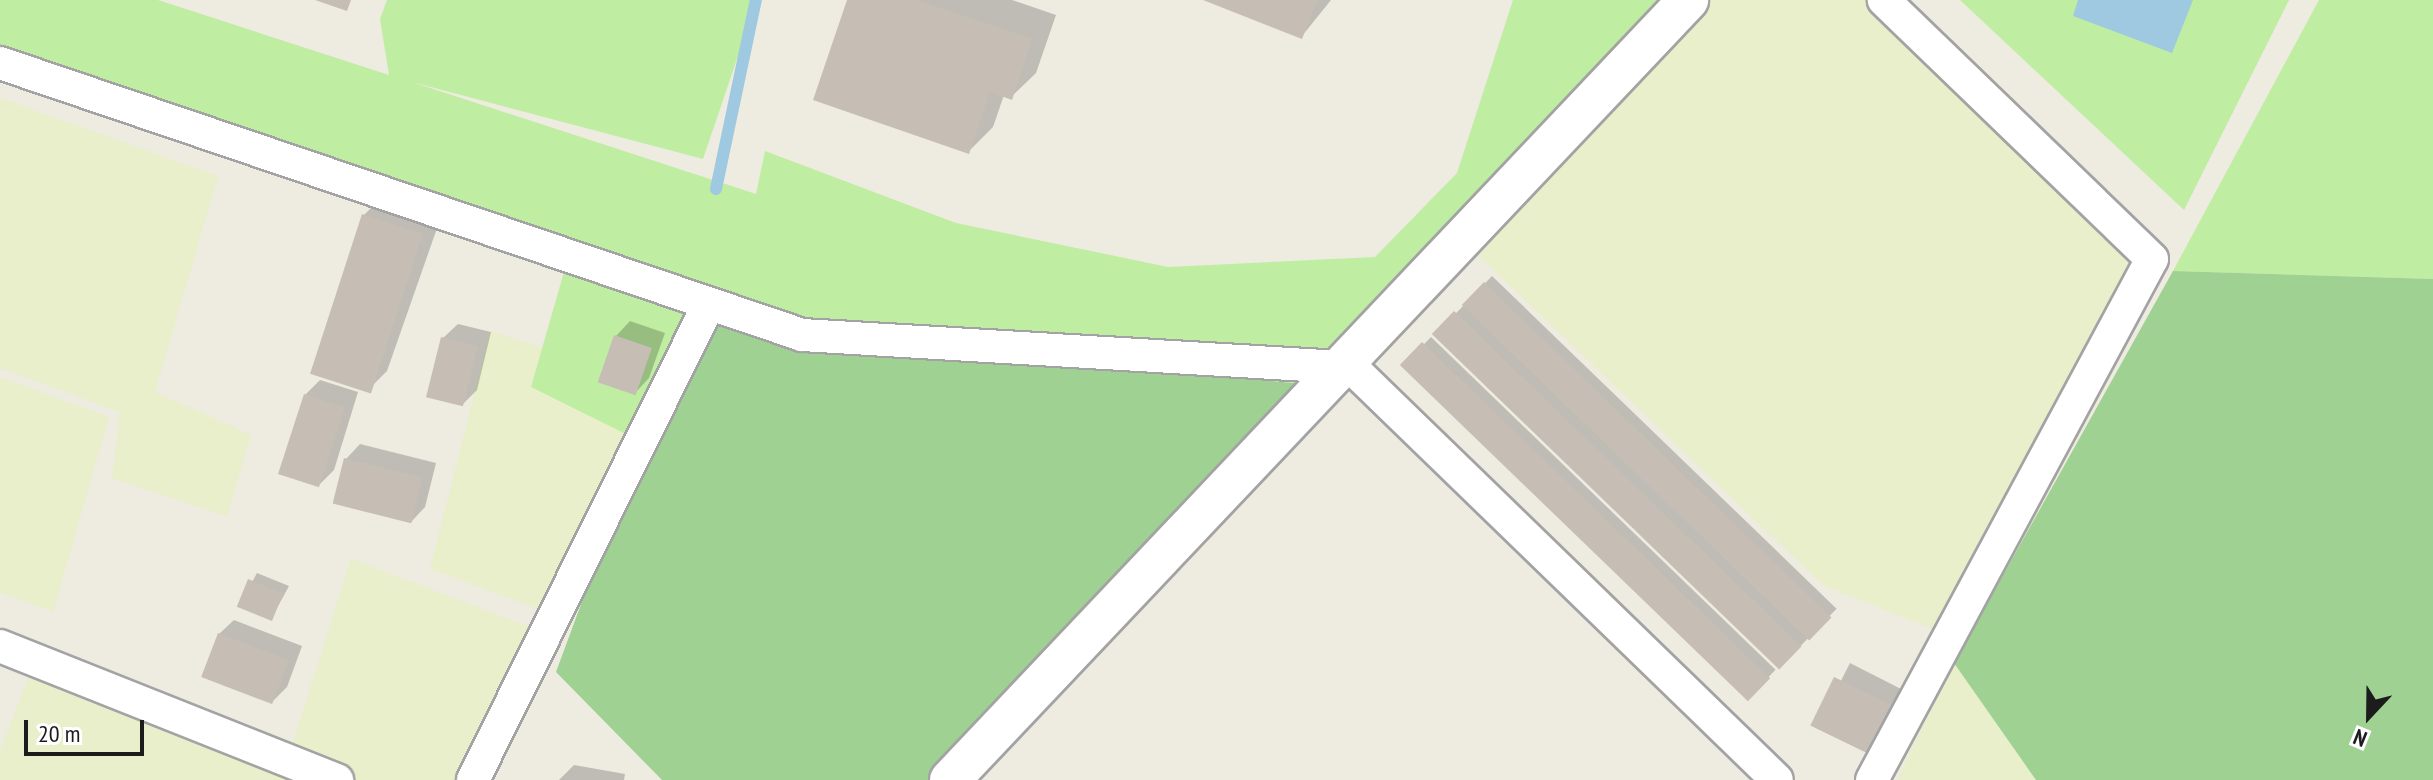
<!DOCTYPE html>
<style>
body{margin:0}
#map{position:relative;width:2433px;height:780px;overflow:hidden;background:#eeebe1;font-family:"PT Sans Narrow",sans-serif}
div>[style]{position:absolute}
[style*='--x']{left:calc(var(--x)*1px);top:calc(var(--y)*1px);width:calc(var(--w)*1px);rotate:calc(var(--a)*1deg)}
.farmland>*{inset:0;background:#e8efca}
.grass>*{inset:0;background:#bfeda2}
.forest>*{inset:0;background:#9ed192}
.water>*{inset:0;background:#9ec9e0}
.shadow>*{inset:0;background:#0003;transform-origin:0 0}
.stream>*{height:12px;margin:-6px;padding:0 6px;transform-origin:6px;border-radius:6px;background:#9ec9e0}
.building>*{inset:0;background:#c6beb4;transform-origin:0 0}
.roads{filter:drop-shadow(2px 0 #a3a3a3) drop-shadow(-2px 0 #a3a3a3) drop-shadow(0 2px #a3a3a3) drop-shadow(0 -2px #a3a3a3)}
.minor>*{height:32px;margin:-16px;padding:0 16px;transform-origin:16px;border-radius:16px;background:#fff}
.tertiary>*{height:40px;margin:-20px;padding:0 20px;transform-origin:20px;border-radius:20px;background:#fff}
span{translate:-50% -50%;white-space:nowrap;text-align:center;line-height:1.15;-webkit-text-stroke:8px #fff;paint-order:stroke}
.north{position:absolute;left:2329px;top:676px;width:80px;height:80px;-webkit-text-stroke:6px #fff;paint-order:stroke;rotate:202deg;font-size:22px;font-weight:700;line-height:32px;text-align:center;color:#1c1c1c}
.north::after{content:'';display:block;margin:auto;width:28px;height:36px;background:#1c1c1c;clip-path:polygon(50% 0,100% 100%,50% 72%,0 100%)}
.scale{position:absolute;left:24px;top:720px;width:120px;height:36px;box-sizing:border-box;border:4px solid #1c1c1c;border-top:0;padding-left:10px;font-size:24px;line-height:28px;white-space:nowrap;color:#1c1c1c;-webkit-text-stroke:6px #fff;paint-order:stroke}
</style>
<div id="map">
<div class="farmland">
<div style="clip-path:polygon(1697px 0,1884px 0,2152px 259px,1950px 636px,1823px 585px,1479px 256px)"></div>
<div style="clip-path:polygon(0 98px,218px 176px,155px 392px,251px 435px,227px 516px,112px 478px,120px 412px,0 368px)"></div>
<div style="clip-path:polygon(490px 331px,542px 348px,531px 387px,641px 441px,555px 615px,430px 569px)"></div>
<div style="clip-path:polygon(0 377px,109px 417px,53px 612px,0 592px)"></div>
<div style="clip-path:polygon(351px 559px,546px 633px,473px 780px,0 780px,0 751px,35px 660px,287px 761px)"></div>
<div style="clip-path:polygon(1954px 663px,2036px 780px,1897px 780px)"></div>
</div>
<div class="grass">
<div style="clip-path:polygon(0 0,158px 0,389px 75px,380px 19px,387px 0,757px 0,703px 159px,412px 82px,756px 194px,765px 151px,956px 223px,1168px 267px,1375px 257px,1457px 173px,1513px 0,1682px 0,1323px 386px,790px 331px,0 63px)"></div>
<div style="clip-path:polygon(1960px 0,2289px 0,2184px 210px)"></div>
<div style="clip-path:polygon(2319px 0,2433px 0,2433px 279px,2173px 271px)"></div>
<div style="clip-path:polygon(566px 265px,705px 311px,632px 437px,531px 387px)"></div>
</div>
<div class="forest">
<div style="clip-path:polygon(2173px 271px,2433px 279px,2433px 780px,2036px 780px,1954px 663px)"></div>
<div style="clip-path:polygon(717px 306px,802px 335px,1323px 386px,952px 780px,662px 780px,556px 672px,645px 431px)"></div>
</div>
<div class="water">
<div style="clip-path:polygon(2078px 0,2193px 0,2172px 53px,2073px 16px)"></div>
</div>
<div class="shadow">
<div style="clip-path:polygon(849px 0,1012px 0,1056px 15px,1036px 73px,1011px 97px,1004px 95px,993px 127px,968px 152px)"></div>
<div style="clip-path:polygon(1208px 0,1331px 0,1302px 36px)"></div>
<div style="clip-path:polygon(384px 195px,442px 214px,387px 371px,367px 391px,364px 215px)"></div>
<div style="left:1492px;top:276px;width:479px;height:81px;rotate:44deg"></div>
<div style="clip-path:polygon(630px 321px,665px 333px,649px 378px,635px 393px,601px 381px,616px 336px)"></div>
<div style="clip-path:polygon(458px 324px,491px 332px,477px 390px,463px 404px,443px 338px)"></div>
<div style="left:1431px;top:337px;width:479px;height:40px;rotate:44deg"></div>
<div style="clip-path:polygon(320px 380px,358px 392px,334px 470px,320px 484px,305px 395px)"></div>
<div style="clip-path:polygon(360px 444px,436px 463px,425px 507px,411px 522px,346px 459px)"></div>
<div style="clip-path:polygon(257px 573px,289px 586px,271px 619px,239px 606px)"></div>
<div style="clip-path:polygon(234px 620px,302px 646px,287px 687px,273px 701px,219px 634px)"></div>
<div style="left:1850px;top:663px;width:60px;height:71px;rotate:27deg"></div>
<div style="clip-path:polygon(574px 765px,625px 774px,624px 780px,559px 780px)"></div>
</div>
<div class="stream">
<div style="--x:716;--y:189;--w:193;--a:-78.1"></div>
</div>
<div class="building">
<div style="clip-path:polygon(315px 0,351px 0,347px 11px)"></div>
<div style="clip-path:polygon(847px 0,917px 0,1032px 39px,1012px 100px,990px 92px,969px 154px,813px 100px)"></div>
<div style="clip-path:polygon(1203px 0,1317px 0,1302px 39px)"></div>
<div style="left:362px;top:214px;width:64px;height:168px;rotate:18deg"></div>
<div style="left:1484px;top:282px;width:483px;height:32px;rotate:44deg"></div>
<div style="left:1454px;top:311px;width:483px;height:32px;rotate:44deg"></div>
<div style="left:614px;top:335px;width:40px;height:50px;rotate:19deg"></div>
<div style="left:441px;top:337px;width:38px;height:62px;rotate:14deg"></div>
<div style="left:1422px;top:342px;width:484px;height:32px;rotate:44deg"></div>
<div style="left:304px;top:394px;width:43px;height:84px;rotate:18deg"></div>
<div style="left:344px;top:458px;width:81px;height:47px;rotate:14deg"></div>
<div style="left:248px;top:579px;width:38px;height:30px;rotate:22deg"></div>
<div style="left:218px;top:633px;width:76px;height:47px;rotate:21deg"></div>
<div style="left:1834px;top:677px;width:64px;height:54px;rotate:26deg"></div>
</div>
<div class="roads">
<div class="minor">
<div style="--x:0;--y:63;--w:847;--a:18.73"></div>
<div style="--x:802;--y:335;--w:540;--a:3.4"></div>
<div style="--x:1346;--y:362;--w:600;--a:44.12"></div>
<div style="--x:0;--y:646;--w:363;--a:21.7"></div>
<div style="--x:473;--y:780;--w:531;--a:-63.63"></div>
<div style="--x:1872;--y:780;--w:591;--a:-61.75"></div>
<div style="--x:2152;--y:259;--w:373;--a:-136"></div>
</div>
<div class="tertiary">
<div style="--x:950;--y:780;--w:1074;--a:-46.58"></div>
</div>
</div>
<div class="north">N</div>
<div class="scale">20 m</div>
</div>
